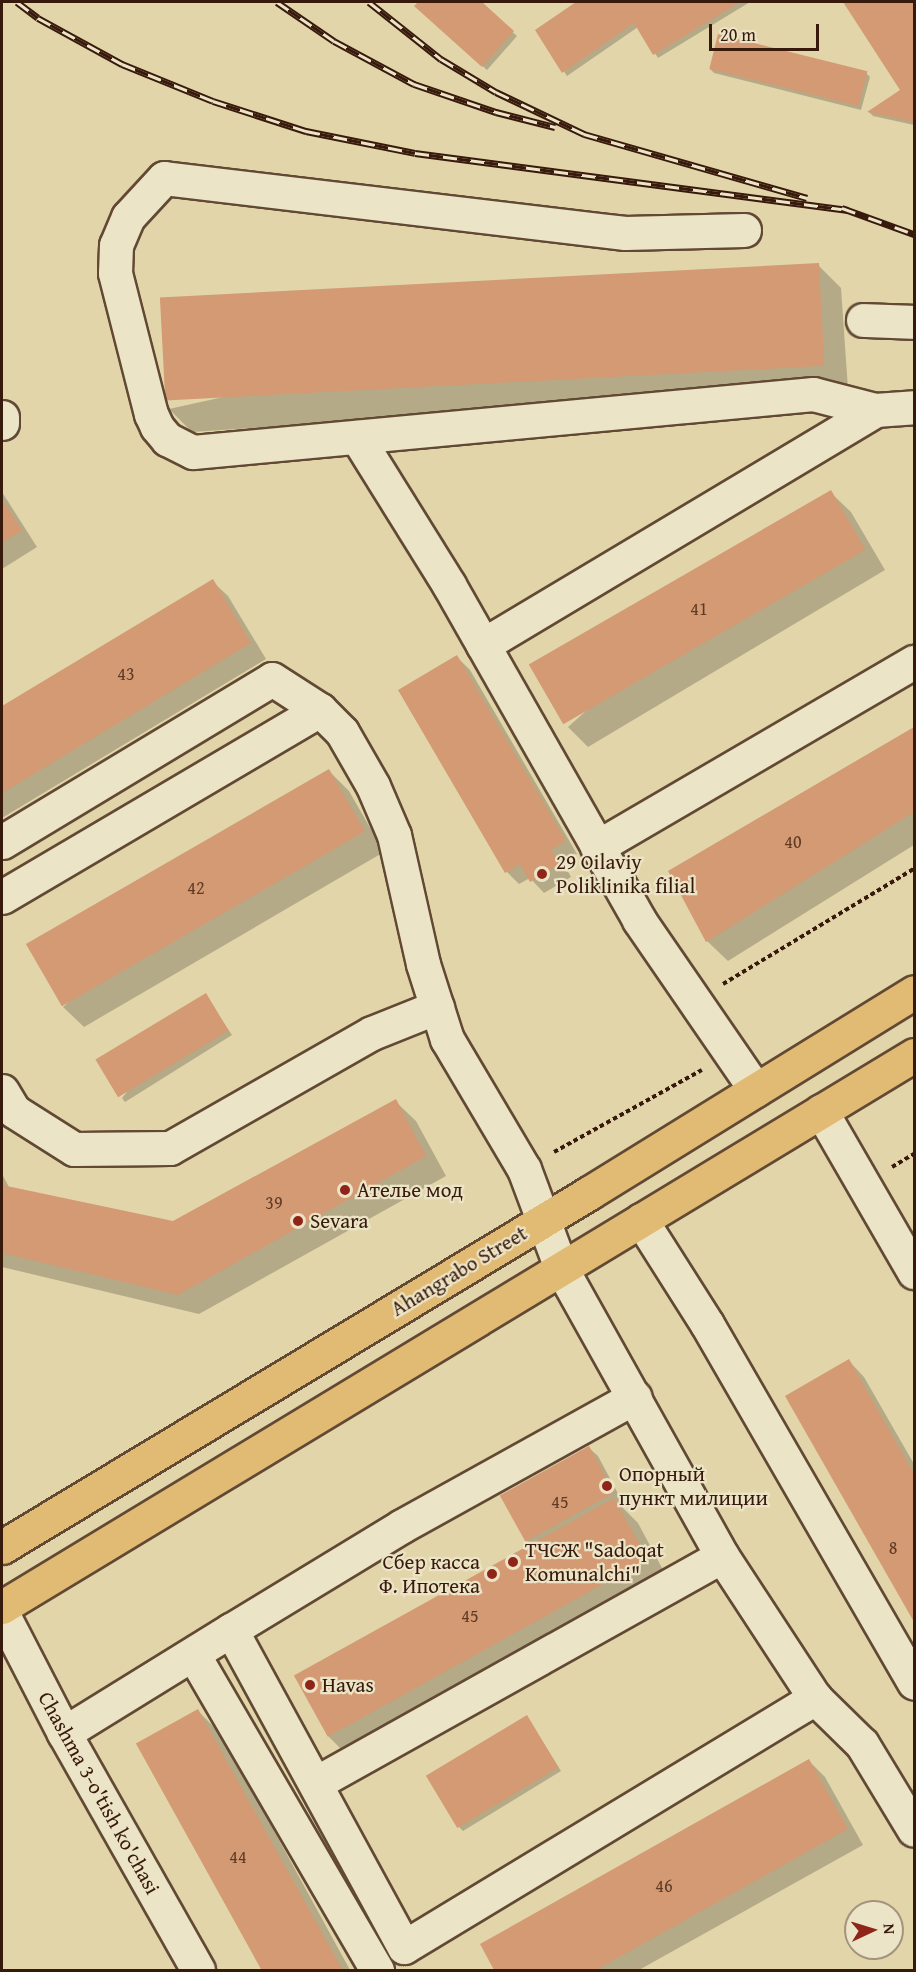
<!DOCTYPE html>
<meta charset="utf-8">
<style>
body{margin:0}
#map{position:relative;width:916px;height:1972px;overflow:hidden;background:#e2d5a9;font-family:"Gentium Book Plus",serif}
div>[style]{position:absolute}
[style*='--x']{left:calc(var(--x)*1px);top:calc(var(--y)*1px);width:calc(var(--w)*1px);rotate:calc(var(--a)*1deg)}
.shadow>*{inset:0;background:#0003}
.building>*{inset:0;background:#d39a73;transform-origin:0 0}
.path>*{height:4px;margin-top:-2px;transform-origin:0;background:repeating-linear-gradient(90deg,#381a0d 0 4.5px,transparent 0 7.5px)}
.roads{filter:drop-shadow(2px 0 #624934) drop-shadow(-2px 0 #624934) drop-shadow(0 2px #624934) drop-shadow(0 -2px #624934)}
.minor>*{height:33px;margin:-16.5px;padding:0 16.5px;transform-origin:16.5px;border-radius:16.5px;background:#ece4c7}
.major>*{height:33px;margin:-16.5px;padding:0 16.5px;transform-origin:16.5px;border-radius:16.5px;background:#e1ba74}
.rail>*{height:7px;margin-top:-3.5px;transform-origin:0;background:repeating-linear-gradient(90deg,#ece4c7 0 14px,#381a0d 0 28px);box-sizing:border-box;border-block:2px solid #381a0d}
.dots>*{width:16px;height:16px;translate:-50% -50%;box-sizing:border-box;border:3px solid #ece4c7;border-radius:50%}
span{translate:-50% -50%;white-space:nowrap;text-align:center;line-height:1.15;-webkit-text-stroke:4.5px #ece4c7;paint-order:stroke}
.number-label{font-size:18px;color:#5f3a26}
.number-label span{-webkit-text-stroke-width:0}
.poi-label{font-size:21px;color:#381a0d}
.left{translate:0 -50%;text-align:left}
.right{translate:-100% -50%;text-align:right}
.street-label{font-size:21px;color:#381a0d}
.frame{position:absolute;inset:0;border:3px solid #381a0d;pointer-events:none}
.north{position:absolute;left:844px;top:1900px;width:60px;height:60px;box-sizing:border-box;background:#ece4c7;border:2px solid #a4937d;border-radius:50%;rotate:86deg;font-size:16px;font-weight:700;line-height:24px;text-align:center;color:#381a0d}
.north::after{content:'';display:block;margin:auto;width:21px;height:27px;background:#8f2418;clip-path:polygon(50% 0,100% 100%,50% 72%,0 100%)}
.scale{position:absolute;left:709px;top:24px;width:110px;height:27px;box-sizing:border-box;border:3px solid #381a0d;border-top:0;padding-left:8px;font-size:18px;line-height:21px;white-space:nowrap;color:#381a0d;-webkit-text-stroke:4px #ece4c7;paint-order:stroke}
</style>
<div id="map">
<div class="shadow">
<div style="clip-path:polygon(420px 2px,479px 2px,517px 36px,487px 70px,416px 6px)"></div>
<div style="clip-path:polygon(581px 2px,750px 2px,658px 58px,638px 27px,567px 76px,537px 30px)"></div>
<div style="clip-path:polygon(845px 2px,914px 2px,914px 125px,873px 116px,869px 112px,902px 91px)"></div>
<div style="clip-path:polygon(710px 69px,866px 73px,870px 77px,861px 110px,714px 73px)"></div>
<div style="clip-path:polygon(818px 265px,841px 288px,848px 389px,192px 432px,169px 409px)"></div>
<div style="clip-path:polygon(2px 492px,37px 547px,2px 569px)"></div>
<div style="clip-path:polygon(830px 492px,851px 512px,885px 570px,588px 747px,568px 727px)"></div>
<div style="clip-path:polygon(212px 581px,228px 596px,266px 659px,2px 818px,2px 707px)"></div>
<div style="clip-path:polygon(457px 657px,470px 670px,577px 854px,563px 863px,571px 877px,544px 893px,530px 878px,519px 884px,507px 872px)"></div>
<div style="clip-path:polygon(914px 729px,914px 845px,728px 961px,707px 941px,670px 872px)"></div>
<div style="clip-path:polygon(329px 771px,349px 791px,384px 852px,84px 1027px,63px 1007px)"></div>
<div style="clip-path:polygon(205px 995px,232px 1035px,125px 1102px,122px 1098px)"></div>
<div style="clip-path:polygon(395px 1101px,416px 1121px,446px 1176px,199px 1314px,2px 1267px,2px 1174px,10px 1189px,173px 1222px)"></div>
<div style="clip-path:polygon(849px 1361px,864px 1377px,914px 1464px,914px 1619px,787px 1397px)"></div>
<div style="clip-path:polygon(589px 1448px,598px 1456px,622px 1501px,618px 1503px,638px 1523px,670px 1583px,349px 1757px,326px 1734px,530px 1545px,526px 1540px)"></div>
<div style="clip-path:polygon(198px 1711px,221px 1734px,350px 1970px,262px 1970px,138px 1744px)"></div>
<div style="clip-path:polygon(527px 1717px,561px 1771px,463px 1831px,459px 1827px)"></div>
<div style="clip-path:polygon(809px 1761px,825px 1777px,863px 1845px,639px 1970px,496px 1970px,482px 1945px)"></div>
</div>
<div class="building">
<div style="clip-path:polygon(418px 2px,482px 2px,514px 31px,482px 67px,414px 6px)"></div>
<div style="clip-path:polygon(576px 2px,740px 2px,653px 55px,634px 23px,562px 73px,535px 30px)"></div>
<div style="clip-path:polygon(843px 2px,914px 2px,914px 122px,867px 112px,900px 90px)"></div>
<div style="left:718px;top:34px;width:154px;height:36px;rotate:14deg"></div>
<div style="left:819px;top:263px;width:103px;height:660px;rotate:87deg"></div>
<div style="left:831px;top:490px;width:69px;height:349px;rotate:60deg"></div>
<div style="clip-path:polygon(2px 499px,22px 530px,2px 543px)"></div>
<div style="clip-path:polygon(213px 579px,251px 643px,2px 793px,2px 706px)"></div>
<div style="clip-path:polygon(457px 655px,566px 841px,551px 850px,560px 864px,530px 882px,520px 864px,505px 873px,398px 690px)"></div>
<div style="clip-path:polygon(914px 727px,914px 812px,706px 942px,668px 871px)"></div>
<div style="left:329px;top:769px;width:72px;height:350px;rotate:60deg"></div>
<div style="left:206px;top:993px;width:44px;height:129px;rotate:59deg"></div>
<div style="clip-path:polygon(396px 1099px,426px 1156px,178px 1295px,2px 1253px,2px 1185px,173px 1221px)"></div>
<div style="clip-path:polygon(849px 1359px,914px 1474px,914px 1622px,785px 1396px)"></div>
<div style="left:589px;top:1446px;width:53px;height:102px;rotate:61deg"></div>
<div style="left:614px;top:1498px;width:70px;height:366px;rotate:61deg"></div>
<div style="left:198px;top:1709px;width:298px;height:71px;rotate:61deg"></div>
<div style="left:527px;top:1715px;width:61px;height:118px;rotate:59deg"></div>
<div style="clip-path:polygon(809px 1759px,848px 1829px,596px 1970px,494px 1970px,480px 1944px)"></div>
</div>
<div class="path">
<div style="--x:723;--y:984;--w:223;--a:-31.1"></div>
<div style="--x:554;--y:1152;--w:169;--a:-29"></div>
<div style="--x:892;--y:1167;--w:26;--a:-31"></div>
</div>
<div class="roads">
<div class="minor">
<div style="--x:744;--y:230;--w:119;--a:178.6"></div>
<div style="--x:625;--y:233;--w:464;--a:-173.2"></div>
<div style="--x:164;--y:178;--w:53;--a:132.7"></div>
<div style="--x:128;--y:217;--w:30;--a:113"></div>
<div style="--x:116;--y:245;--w:28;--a:92"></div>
<div style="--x:115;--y:273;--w:146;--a:75.7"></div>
<div style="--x:151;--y:414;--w:14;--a:65"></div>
<div style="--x:157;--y:427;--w:16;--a:50"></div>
<div style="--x:167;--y:439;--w:29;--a:27"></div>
<div style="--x:193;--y:452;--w:623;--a:-5.34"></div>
<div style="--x:813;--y:394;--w:64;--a:14.5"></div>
<div style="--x:863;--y:320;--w:51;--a:2.2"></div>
<div style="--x:2;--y:417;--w:6;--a:90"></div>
<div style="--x:357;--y:437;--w:174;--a:58.1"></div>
<div style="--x:449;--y:585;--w:385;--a:60.4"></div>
<div style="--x:639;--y:920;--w:206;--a:55.5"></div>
<div style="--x:483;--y:645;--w:457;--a:-30.9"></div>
<div style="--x:875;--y:410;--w:39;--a:-4"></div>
<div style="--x:2;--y:842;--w:315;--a:-31.1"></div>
<div style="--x:272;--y:679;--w:57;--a:32.9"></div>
<div style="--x:320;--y:710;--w:31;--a:45"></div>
<div style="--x:342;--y:732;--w:62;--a:60.1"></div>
<div style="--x:373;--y:786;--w:53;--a:66.8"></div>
<div style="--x:394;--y:835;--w:132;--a:77.3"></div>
<div style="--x:423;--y:964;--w:79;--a:72.3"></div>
<div style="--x:447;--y:1039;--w:151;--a:59.4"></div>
<div style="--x:524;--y:1169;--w:106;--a:69.5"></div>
<div style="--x:561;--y:1268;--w:330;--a:60.8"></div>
<div style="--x:722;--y:1556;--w:170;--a:56.8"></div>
<div style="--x:815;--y:1698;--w:66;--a:44.4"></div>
<div style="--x:862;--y:1744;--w:100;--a:58.8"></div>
<div style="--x:597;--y:847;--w:367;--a:-30.3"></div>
<div style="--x:2;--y:897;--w:369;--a:-30.5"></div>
<div style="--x:2;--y:1091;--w:23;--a:59"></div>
<div style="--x:14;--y:1111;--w:71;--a:32.3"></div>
<div style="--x:74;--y:1149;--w:96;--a:-0.6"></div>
<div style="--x:170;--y:1148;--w:232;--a:-29.7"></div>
<div style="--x:372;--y:1033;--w:70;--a:-21.8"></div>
<div style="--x:821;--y:1111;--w:186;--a:60"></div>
<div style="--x:641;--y:1220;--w:123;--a:57.6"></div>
<div style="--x:707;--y:1324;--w:414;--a:60"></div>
<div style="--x:2;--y:1613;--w:135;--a:62.7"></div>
<div style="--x:64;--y:1733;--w:272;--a:60.5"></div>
<div style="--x:231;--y:1630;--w:200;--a:-31.3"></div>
<div style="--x:402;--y:1526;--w:266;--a:-29"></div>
<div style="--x:193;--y:1654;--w:366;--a:59.8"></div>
<div style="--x:64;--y:1733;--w:196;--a:-31.7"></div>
<div style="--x:231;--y:1630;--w:361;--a:61.4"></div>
<div style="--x:404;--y:1947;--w:481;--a:-31.2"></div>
<div style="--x:316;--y:1783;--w:465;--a:-29.2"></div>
</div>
<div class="major">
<div style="--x:2;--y:1547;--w:685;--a:-31.09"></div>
<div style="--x:589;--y:1193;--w:382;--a:-31.7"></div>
<div style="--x:2;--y:1607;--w:1066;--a:-31.18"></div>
</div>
</div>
<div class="rail">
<div style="--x:17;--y:2;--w:26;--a:37"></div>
<div style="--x:38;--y:18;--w:96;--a:28.7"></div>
<div style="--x:122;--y:64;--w:98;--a:22.1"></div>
<div style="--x:213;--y:101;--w:98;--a:17.9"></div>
<div style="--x:306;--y:131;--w:111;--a:11.4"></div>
<div style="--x:415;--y:153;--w:437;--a:7.5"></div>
<div style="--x:277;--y:2;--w:69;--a:34.4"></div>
<div style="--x:334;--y:41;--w:91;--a:28.3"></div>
<div style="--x:414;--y:84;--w:87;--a:18.9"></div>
<div style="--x:496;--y:112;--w:61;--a:14.3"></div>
<div style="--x:369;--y:2;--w:92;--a:38.4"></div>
<div style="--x:441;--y:59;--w:64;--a:31"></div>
<div style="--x:496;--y:92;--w:98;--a:25.5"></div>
<div style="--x:584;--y:134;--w:232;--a:16"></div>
<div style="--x:842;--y:208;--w:77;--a:19.9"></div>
</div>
<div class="dots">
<div style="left:542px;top:874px;background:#8f2418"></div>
<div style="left:345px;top:1190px;background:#8f2418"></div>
<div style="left:298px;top:1221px;background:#8f2418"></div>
<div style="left:607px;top:1486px;background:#8f2418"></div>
<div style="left:513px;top:1562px;background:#8f2418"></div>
<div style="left:492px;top:1574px;background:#8f2418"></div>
<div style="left:310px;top:1685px;background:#8f2418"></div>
</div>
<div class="number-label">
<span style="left:699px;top:609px">41</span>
<span style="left:126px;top:674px">43</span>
<span style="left:793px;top:842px">40</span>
<span style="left:196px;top:888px">42</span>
<span style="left:274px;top:1203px">39</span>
<span style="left:560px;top:1502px">45</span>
<span style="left:893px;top:1548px">8</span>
<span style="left:470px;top:1616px">45</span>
<span style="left:238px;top:1857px">44</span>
<span style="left:664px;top:1886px">46</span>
</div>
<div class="poi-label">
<span class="left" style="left:556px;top:874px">29 Oilaviy<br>Poliklinika filial</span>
<span class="left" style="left:357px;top:1190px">Ателье мод</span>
<span class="left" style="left:310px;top:1221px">Sevara</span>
<span class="left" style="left:619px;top:1486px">Опорный<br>пункт милиции</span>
<span class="left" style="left:525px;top:1562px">ТЧСЖ "Sadoqat<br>Komunalchi"</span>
<span class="right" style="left:480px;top:1574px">Сбер касса<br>Ф. Ипотека</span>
<span class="left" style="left:322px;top:1685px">Havas</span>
</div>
<div class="street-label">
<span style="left:459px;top:1271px;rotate:-31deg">Ahangrabo Street</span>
<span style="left:99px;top:1793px;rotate:61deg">Chashma 3-o'tish ko'chasi</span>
</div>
<div class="frame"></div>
<div class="north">N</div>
<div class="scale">20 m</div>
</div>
